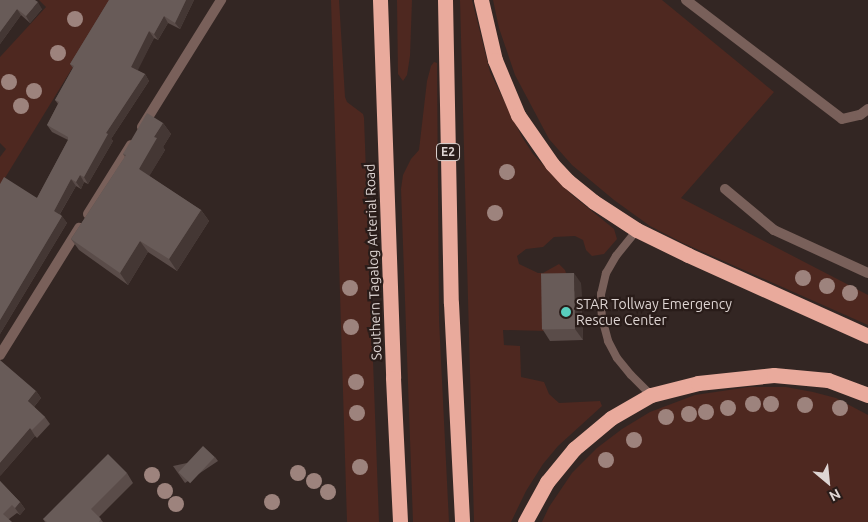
<!DOCTYPE html>
<style>
body{margin:0}
#map{position:relative;width:868px;height:522px;overflow:hidden;background:#332623;font-family:Ubuntu,sans-serif}
div>[style]{position:absolute}
[style*='--x']{left:calc(var(--x)*1px);top:calc(var(--y)*1px);width:calc(var(--w)*1px);rotate:calc(var(--a)*1deg)}
.green>*{inset:0;background:#4e2820}
.service>*{height:8px;margin:-4px;padding:0 4px;transform-origin:4px;border-radius:4px;background:#79605a}
.minor>*{height:10px;margin:-5px;padding:0 5px;transform-origin:5px;border-radius:5px;background:#79605a}
.motorway>*{height:15px;margin:-7.5px;padding:0 7.5px;transform-origin:7.5px;border-radius:7.5px;background:#e9aa9c}
.trees>*{width:16px;height:16px;margin:-8px;border-radius:50%;background:#9d837d}
.wall>*{inset:0;background:#5a4c49}
.shaded-wall>*{inset:0;background:#443734}
.building>*{inset:0;background:#685b58;transform-origin:0 0}
.dots>*{width:14px;height:14px;translate:-50% -50%;box-sizing:border-box;border:2px solid #291c19;border-radius:50%}
span{translate:-50% -50%;white-space:nowrap;text-align:center;line-height:1.15;-webkit-text-stroke:4.5px #291c19;paint-order:stroke}
.shield-label span{padding:1px 4px;background:#291c19;border:1px solid;border-radius:4px;-webkit-text-stroke-width:0}
.shield-label{font-size:12px;color:#ded5d3;font-weight:700}
.street-label{font-size:14px;color:#ded5d3}
.poi-label{font-size:14px;color:#ded5d3}
.left{translate:0 -50%;text-align:left}
.north{position:absolute;left:803px;top:457px;width:50px;height:50px;-webkit-text-stroke:4px #291c19;paint-order:stroke;rotate:152deg;font-size:14px;font-weight:700;line-height:20px;text-align:center;color:#ded5d3}
.north::after{content:'';display:block;margin:auto;width:18px;height:22px;background:#ded5d3;clip-path:polygon(50% 0,100% 100%,50% 72%,0 100%)}
</style>
<div id="map">
<div class="green">
<div style="clip-path:polygon(39px 0,114px 0,0 186px,0 157px,6px 149px,0 143px,0 57px,46px 7px)"></div>
<div style="clip-path:polygon(331px 0,339px 0,345px 97px,347px 102px,363px 114px,364px 118px,379px 522px,347px 522px)"></div>
<div style="clip-path:polygon(397px 0,412px 0,410px 56px,407px 75px,403px 81px,398px 74px)"></div>
<div style="clip-path:polygon(460px 0,472px 0,490px 72px,522px 137px,533px 154px,572px 195px,614px 229px,617px 239px,604px 254px,592px 256px,586px 250px,583px 240px,575px 236px,554px 237px,543px 247px,526px 249px,517px 256px,519px 264px,538px 273px,543px 273px,559px 264px,565px 270px,567px 276px,548px 331px,503px 330px,504px 345px,520px 346px,521px 377px,544px 382px,549px 394px,559px 403px,600px 401px,602px 406px,558px 446px,543px 464px,526px 491px,511px 522px,474px 522px)"></div>
<div style="clip-path:polygon(493px 0,662px 0,774px 92px,681px 198px,868px 295px,868px 325px,683px 243px,650px 226px,614px 200px,572px 165px,549px 139px,515px 75px,499px 28px)"></div>
<div style="clip-path:polygon(434px 62px,437px 63px,439px 320px,449px 522px,413px 522px,401px 189px,403px 175px,411px 159px,419px 150px,427px 81px,431px 66px)"></div>
<div style="clip-path:polygon(749px 387px,786px 387px,813px 392px,836px 398px,868px 415px,868px 522px,542px 522px,549px 507px,572px 473px,597px 448px,622px 429px,650px 412px,695px 395px)"></div>
</div>
<div class="service">
<div style="--x:637;--y:230;--w:33;--a:129"></div>
<div style="--x:616;--y:256;--w:20;--a:120"></div>
<div style="--x:606;--y:273;--w:22;--a:103"></div>
<div style="--x:601;--y:294;--w:24;--a:88"></div>
<div style="--x:602;--y:318;--w:24;--a:75"></div>
<div style="--x:608;--y:341;--w:19;--a:62"></div>
<div style="--x:617;--y:358;--w:22;--a:51"></div>
<div style="--x:631;--y:375;--w:28;--a:45"></div>
</div>
<div class="minor">
<div style="--x:686;--y:0;--w:196;--a:37.3"></div>
<div style="--x:842;--y:119;--w:18;--a:-13"></div>
<div style="--x:860;--y:115;--w:10;--a:-37"></div>
<div style="--x:142;--y:127;--w:150;--a:-58.1"></div>
<div style="--x:725;--y:189;--w:64;--a:39.9"></div>
<div style="--x:774;--y:230;--w:103;--a:24.6"></div>
<div style="--x:88;--y:214;--w:81;--a:-58.1"></div>
<div style="--x:0;--y:355;--w:150;--a:-58.1"></div>
</div>
<div class="motorway">
<div style="--x:380;--y:0;--w:378;--a:88"></div>
<div style="--x:393;--y:378;--w:144;--a:87.2"></div>
<div style="--x:445;--y:0;--w:303;--a:88.9"></div>
<div style="--x:451;--y:303;--w:219;--a:87.1"></div>
<div style="--x:481;--y:0;--w:62;--a:76.9"></div>
<div style="--x:495;--y:60;--w:60;--a:67.3"></div>
<div style="--x:518;--y:115;--w:60;--a:55.2"></div>
<div style="--x:552;--y:164;--w:23;--a:47"></div>
<div style="--x:568;--y:181;--w:33;--a:39"></div>
<div style="--x:594;--y:202;--w:51;--a:33.1"></div>
<div style="--x:637;--y:230;--w:57;--a:26.1"></div>
<div style="--x:688;--y:255;--w:197;--a:24.2"></div>
<div style="--x:525;--y:522;--w:46;--a:-61.2"></div>
<div style="--x:547;--y:482;--w:43;--a:-50.7"></div>
<div style="--x:574;--y:449;--w:48;--a:-40"></div>
<div style="--x:611;--y:418;--w:46;--a:-29.9"></div>
<div style="--x:651;--y:395;--w:49;--a:-14.3"></div>
<div style="--x:698;--y:383;--w:76;--a:-6"></div>
<div style="--x:774;--y:375;--w:54;--a:5.3"></div>
<div style="--x:828;--y:380;--w:43;--a:20.6"></div>
</div>
<div class="trees">
<div style="left:75px;top:19px"></div>
<div style="left:58px;top:53px"></div>
<div style="left:9px;top:82px"></div>
<div style="left:34px;top:91px"></div>
<div style="left:21px;top:106px"></div>
<div style="left:507px;top:172px"></div>
<div style="left:495px;top:213px"></div>
<div style="left:803px;top:278px"></div>
<div style="left:827px;top:286px"></div>
<div style="left:350px;top:288px"></div>
<div style="left:850px;top:293px"></div>
<div style="left:351px;top:327px"></div>
<div style="left:356px;top:382px"></div>
<div style="left:753px;top:404px"></div>
<div style="left:771px;top:404px"></div>
<div style="left:805px;top:405px"></div>
<div style="left:728px;top:408px"></div>
<div style="left:840px;top:408px"></div>
<div style="left:706px;top:412px"></div>
<div style="left:357px;top:413px"></div>
<div style="left:689px;top:414px"></div>
<div style="left:666px;top:417px"></div>
<div style="left:634px;top:440px"></div>
<div style="left:606px;top:460px"></div>
<div style="left:360px;top:467px"></div>
<div style="left:298px;top:473px"></div>
<div style="left:152px;top:475px"></div>
<div style="left:314px;top:481px"></div>
<div style="left:165px;top:491px"></div>
<div style="left:328px;top:492px"></div>
<div style="left:272px;top:502px"></div>
<div style="left:176px;top:504px"></div>
</div>
<div class="wall">
<div style="clip-path:polygon(0 0,42px 9px,30px 23px,21px 15px,0 44px)"></div>
<div style="clip-path:polygon(109px 0,194px 0,180px 29px,168px 23px,158px 40px,154px 38px,137px 70px,145px 74px,149px 81px,111px 139px,113px 141px,88px 184px,84px 182px,81px 189px,76px 186px,60px 214px,67px 223px,0 334px,0 184px,37px 198px,68px 140px,52px 132px,47px 125px,58px 104px,55px 100px,73px 68px,70px 64px)"></div>
<div style="clip-path:polygon(163px 123px,171px 134px,163px 147px,165px 150px,149px 176px,201px 210px,209px 221px,177px 271px,148px 252px,128px 285px,79px 250px,71px 239px,125px 157px,123px 154px)"></div>
<div style="clip-path:polygon(581px 283px,583px 340px,550px 341px,543px 330px)"></div>
<div style="clip-path:polygon(36px 391px,41px 398px,34px 407px,45px 417px,50px 424px,37px 438px,35px 436px,0 476px)"></div>
<div style="clip-path:polygon(215px 457px,218px 461px,185px 483px,173px 466px)"></div>
<div style="clip-path:polygon(127px 473px,133px 483px,99px 517px,103px 522px,45px 522px,43px 519px)"></div>
<div style="clip-path:polygon(0 481px,20px 502px,25px 509px,20px 515px,17px 513px,9px 519px,0 522px)"></div>
</div>
<div class="shaded-wall">
<div style="clip-path:polygon(186px 0,194px 0,180px 29px,175px 23px)"></div>
<div style="clip-path:polygon(38px 2px,42px 9px,30px 23px,26px 16px)"></div>
<div style="clip-path:polygon(17px 9px,21px 15px,0 44px,0 32px)"></div>
<div style="clip-path:polygon(164px 16px,168px 23px,158px 40px,154px 34px)"></div>
<div style="clip-path:polygon(149px 31px,154px 38px,136px 74px,131px 67px)"></div>
<div style="clip-path:polygon(145px 74px,149px 81px,111px 139px,113px 141px,88px 184px,84px 177px,106px 133px)"></div>
<div style="clip-path:polygon(163px 123px,171px 134px,163px 147px,165px 150px,147px 180px,139px 169px,154px 137px)"></div>
<div style="clip-path:polygon(80px 175px,84px 182px,81px 189px,76px 182px)"></div>
<div style="clip-path:polygon(71px 179px,76px 186px,58px 217px,54px 211px)"></div>
<div style="clip-path:polygon(201px 210px,209px 221px,177px 271px,169px 259px)"></div>
<div style="clip-path:polygon(62px 216px,67px 223px,0 334px,0 320px)"></div>
<div style="clip-path:polygon(140px 241px,148px 252px,128px 285px,120px 273px)"></div>
<div style="clip-path:polygon(574px 273px,581px 283px,583px 340px,575px 329px)"></div>
<div style="clip-path:polygon(36px 391px,41px 398px,33px 408px,28px 401px)"></div>
<div style="clip-path:polygon(30px 428px,35px 436px,0 476px,0 463px)"></div>
<div style="clip-path:polygon(20px 502px,25px 509px,20px 515px,15px 508px)"></div>
</div>
<div class="building">
<div style="clip-path:polygon(0 0,35px 0,38px 2px,26px 16px,17px 9px,0 32px)"></div>
<div style="clip-path:polygon(109px 0,186px 0,175px 23px,164px 16px,154px 34px,149px 31px,131px 67px,145px 74px,106px 133px,108px 134px,84px 177px,80px 175px,76px 182px,71px 179px,54px 211px,62px 216px,0 320px,0 184px,4px 177px,37px 198px,68px 140px,68px 137px,47px 125px,59px 102px,55px 100px,74px 66px,70px 64px)"></div>
<div style="clip-path:polygon(147px 113px,163px 123px,154px 137px,157px 138px,139px 169px,201px 210px,169px 259px,140px 241px,120px 273px,71px 239px,126px 155px,123px 154px)"></div>
<div style="left:574px;top:273px;width:56px;height:33px;rotate:89deg"></div>
<div style="clip-path:polygon(0 360px,36px 391px,28px 401px,45px 417px,32px 430px,30px 428px,0 463px)"></div>
<div style="left:203px;top:446px;width:16px;height:36px;rotate:43deg"></div>
<div style="clip-path:polygon(108px 454px,127px 473px,91px 509px,101px 519px,99px 522px,47px 522px,43px 519px)"></div>
<div style="clip-path:polygon(0 481px,20px 502px,15px 508px,12px 505px,3px 514px,12px 522px,0 522px)"></div>
</div>
<div class="dots">
<div style="left:566px;top:312px;background:#59cebe"></div>
</div>
<div class="shield-label">
<span style="left:448px;top:152px">E2</span>
</div>
<div class="street-label">
<span style="left:373px;top:262px;rotate:-92deg">Southern Tagalog Arterial Road</span>
</div>
<div class="poi-label">
<span class="left" style="left:576px;top:312px">STAR Tollway Emergency<br>Rescue Center</span>
</div>
<div class="north">N</div>
</div>
